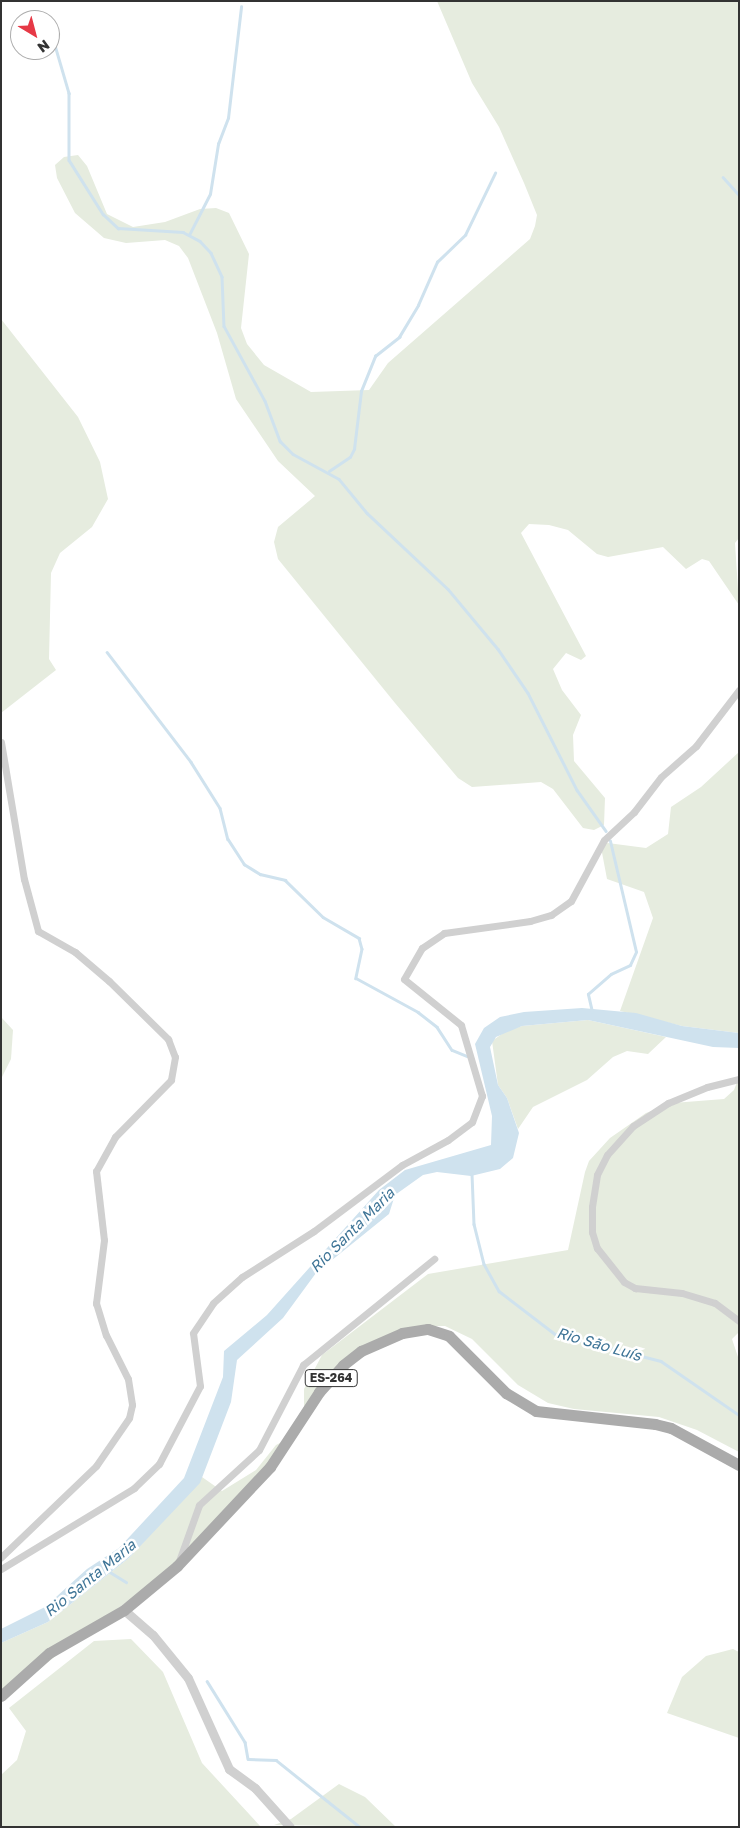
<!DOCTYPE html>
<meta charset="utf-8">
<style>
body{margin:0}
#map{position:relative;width:740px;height:1828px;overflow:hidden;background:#fff;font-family:"Golos Text",sans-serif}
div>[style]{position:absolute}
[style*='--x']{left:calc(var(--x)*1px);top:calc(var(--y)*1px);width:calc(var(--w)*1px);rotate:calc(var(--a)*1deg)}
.green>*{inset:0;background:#e6ecdf}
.water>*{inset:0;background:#cfe2ee}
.stream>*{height:2.5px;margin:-1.25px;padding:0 1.25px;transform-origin:1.25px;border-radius:1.25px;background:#cfe2ee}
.minor>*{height:7px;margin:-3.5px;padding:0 3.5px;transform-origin:3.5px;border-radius:3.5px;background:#d0d0d0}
.tertiary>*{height:9px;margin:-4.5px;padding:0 4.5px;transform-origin:4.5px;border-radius:4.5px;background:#d0d0d0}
.primary>*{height:11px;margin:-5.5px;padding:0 5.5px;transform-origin:5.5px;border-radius:5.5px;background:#ababab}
span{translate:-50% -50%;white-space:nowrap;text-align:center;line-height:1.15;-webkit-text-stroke:5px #fff;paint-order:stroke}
.shield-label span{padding:1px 4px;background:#fff;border:1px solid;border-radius:4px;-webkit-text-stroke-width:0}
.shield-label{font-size:12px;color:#333;font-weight:700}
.water-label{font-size:15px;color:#3f7597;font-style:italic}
.frame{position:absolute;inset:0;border:2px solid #333;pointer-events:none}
.north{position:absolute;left:10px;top:10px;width:50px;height:50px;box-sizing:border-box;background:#fff;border:1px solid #adadad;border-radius:50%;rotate:143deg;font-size:14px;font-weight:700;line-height:20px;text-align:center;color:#333}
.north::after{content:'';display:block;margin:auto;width:18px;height:22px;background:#e63946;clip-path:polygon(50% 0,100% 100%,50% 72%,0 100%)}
</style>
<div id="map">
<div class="green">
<div style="clip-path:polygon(437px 1px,739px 1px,739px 538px,735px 543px,739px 605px,709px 561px,702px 559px,686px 569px,663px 547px,608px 557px,597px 554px,568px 530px,549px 525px,529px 524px,521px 533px,586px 656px,581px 660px,566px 653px,553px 669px,562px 690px,581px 715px,573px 735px,574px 761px,605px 798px,604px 825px,594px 830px,583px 828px,553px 789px,541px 782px,472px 787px,458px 778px,395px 703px,278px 559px,274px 542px,278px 527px,315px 496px,278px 461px,236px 399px,217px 333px,188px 258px,179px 246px,165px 240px,126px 243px,104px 238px,75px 213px,57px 178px,55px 165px,64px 157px,78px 155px,87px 166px,107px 214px,133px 227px,165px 222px,200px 209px,216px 208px,229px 213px,249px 254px,241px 328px,247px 344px,264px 365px,311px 392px,369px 390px,388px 363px,530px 239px,535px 226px,537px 215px,524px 183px,499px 127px,472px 83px)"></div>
<div style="clip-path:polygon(1px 319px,78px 417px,100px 462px,108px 499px,92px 527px,60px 553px,51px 573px,49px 659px,56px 670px,1px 713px)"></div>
<div style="clip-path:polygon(739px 752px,739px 1033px,682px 1026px,620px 1011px,653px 918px,644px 892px,607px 879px,600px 842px,646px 848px,668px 834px,671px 807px,701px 787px)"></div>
<div style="clip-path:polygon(1px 1017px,13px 1030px,11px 1059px,1px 1079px)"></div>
<div style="clip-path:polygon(588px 1020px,666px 1037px,648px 1054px,627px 1051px,613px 1057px,587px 1080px,533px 1107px,518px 1129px,507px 1098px,498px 1085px,492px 1041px,506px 1031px,522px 1026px)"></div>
<div style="clip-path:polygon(739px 1077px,739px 1332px,732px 1339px,739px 1360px,739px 1452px,697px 1430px,659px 1417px,574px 1409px,548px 1403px,518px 1385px,472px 1339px,445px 1326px,433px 1326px,348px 1358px,291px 1443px,174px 1568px,78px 1637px,1px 1702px,1px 1643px,48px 1622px,129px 1558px,202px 1477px,222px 1491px,256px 1470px,276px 1445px,290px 1438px,304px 1407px,304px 1389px,322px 1355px,428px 1274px,568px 1250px,585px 1172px,589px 1161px,610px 1138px,646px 1113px,673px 1103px,724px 1099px,734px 1090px)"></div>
<div style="clip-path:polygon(131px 1639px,163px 1672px,202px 1763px,261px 1827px,1px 1827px,1px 1775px,17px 1760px,26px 1731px,9px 1708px,94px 1641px)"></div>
<div style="clip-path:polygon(733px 1649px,739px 1652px,739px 1738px,667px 1713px,682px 1677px,706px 1656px)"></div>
<div style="clip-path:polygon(339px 1784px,365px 1797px,396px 1827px,274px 1825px,291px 1819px)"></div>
</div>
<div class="water">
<div style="clip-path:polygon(582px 1008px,636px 1013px,682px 1026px,739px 1033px,739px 1048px,713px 1047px,588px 1020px,522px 1026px,496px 1037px,490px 1047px,498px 1085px,507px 1098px,519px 1133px,513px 1158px,500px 1169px,471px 1176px,437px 1172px,423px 1175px,395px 1195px,389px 1214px,316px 1273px,283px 1318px,237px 1360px,231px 1402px,200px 1483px,129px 1558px,48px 1622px,1px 1643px,1px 1629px,45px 1607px,87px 1569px,119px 1548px,184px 1478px,223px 1377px,224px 1351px,267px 1315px,379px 1190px,405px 1170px,491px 1145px,492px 1116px,475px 1044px,484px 1028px,500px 1017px,524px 1012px)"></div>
</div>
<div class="stream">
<div style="--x:45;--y:16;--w:4;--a:63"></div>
<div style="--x:50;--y:28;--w:68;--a:73.7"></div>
<div style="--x:69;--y:93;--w:67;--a:90"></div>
<div style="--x:69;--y:160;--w:64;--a:57.8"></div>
<div style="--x:103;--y:214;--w:21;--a:43"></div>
<div style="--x:118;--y:228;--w:65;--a:3.5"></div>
<div style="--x:183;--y:232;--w:19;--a:28"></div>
<div style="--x:200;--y:241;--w:16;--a:47"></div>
<div style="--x:211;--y:253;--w:26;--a:65"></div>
<div style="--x:222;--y:277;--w:49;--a:87.7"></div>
<div style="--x:224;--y:326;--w:85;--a:61.3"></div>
<div style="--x:265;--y:401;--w:43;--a:69.4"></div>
<div style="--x:280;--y:441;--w:18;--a:45"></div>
<div style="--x:293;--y:454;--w:52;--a:28.5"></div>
<div style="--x:339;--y:479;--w:44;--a:50.5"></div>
<div style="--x:367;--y:513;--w:111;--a:43.2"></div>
<div style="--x:448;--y:589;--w:78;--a:50.2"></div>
<div style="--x:498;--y:649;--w:53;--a:55.7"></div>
<div style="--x:528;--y:693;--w:109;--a:63.2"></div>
<div style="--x:577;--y:790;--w:50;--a:54.7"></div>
<div style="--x:723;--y:177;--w:24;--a:48"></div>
<div style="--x:189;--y:235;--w:46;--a:-62.9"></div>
<div style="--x:210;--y:194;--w:51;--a:-80.9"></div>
<div style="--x:218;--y:144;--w:28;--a:-69"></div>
<div style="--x:228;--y:118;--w:112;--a:-83.3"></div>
<div style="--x:329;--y:471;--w:25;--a:-34"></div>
<div style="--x:350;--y:457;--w:9;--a:-63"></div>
<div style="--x:354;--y:449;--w:58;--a:-83.1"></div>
<div style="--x:361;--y:391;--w:38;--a:-68"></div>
<div style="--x:375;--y:356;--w:31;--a:-38"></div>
<div style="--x:399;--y:337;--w:37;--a:-59"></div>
<div style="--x:418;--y:305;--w:47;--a:-66.2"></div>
<div style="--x:437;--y:262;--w:39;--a:-44"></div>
<div style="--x:465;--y:235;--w:69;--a:-64.2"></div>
<div style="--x:107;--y:652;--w:138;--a:52.6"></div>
<div style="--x:191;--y:762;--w:54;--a:57.8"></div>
<div style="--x:220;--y:808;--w:32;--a:76"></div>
<div style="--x:228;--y:839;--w:30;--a:57"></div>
<div style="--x:244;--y:864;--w:19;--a:32"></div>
<div style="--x:260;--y:874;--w:26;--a:13"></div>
<div style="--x:285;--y:880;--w:53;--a:44.2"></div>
<div style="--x:323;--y:917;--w:42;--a:30.3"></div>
<div style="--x:359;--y:938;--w:11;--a:75"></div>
<div style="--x:362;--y:949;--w:30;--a:102"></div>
<div style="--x:356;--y:978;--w:71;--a:28.7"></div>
<div style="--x:418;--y:1012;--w:24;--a:38"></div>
<div style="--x:437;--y:1027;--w:27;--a:57"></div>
<div style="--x:452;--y:1050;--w:16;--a:22"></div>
<div style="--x:592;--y:1012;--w:18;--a:-103"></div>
<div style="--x:588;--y:994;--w:30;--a:-41"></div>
<div style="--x:611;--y:974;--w:21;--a:-25"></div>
<div style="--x:630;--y:965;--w:14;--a:-65"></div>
<div style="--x:636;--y:952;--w:114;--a:-103.2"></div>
<div style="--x:472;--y:1174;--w:50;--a:87.7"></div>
<div style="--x:474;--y:1224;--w:41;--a:76"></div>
<div style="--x:484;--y:1264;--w:31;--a:61"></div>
<div style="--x:499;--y:1291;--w:71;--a:37.5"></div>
<div style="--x:555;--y:1334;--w:109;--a:14.3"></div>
<div style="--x:661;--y:1361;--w:95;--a:34.7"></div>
<div style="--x:110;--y:1572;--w:19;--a:32"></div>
<div style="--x:207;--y:1681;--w:72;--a:58.1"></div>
<div style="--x:245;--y:1742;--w:17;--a:80"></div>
<div style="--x:248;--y:1759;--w:28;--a:2"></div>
<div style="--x:276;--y:1760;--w:107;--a:38.6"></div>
</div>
<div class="minor">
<div style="--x:1;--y:742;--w:139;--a:80.5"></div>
<div style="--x:24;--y:879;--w:54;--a:74.9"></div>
<div style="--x:38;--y:931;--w:43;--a:29.6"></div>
<div style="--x:75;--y:952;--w:45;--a:40.5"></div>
<div style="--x:109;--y:981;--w:83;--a:44.5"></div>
<div style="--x:168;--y:1039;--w:19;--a:69"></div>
<div style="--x:175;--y:1057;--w:23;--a:100"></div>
<div style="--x:171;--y:1080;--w:80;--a:134.5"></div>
<div style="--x:115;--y:1137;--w:39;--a:119"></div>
<div style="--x:96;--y:1171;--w:69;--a:83.4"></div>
<div style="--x:104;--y:1240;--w:64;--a:97.2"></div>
<div style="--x:96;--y:1303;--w:34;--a:73"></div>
<div style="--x:106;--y:1335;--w:49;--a:63.4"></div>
<div style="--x:128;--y:1379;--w:26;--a:81"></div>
<div style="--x:132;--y:1405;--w:13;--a:103"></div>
<div style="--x:129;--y:1418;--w:58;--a:124.5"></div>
<div style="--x:96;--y:1466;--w:132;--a:136.2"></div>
<div style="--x:739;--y:1079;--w:33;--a:166"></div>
<div style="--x:707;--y:1087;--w:42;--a:157.7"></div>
<div style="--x:668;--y:1103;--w:42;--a:146.7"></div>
<div style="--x:633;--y:1126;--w:39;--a:132"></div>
<div style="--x:607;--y:1155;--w:22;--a:117"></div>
<div style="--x:597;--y:1175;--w:32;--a:99"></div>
<div style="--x:592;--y:1207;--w:25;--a:90"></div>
<div style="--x:592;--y:1232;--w:17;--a:73"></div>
<div style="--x:597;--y:1248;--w:43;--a:51.5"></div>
<div style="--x:624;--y:1282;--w:13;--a:29"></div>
<div style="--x:635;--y:1288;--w:47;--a:6.1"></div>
<div style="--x:682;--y:1293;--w:34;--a:17"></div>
<div style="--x:715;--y:1303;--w:30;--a:37"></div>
<div style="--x:179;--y:1561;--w:59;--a:-70.3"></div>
<div style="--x:199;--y:1505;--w:81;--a:-42.5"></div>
<div style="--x:259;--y:1450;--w:96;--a:-62.6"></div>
<div style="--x:303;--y:1365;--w:169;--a:-39"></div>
<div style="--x:1;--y:1569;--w:156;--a:-31.3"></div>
<div style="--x:134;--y:1488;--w:35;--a:-44"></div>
<div style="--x:159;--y:1464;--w:88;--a:-62.3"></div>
<div style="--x:200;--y:1386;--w:53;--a:-97.5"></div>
<div style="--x:193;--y:1333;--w:36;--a:-56"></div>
<div style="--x:213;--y:1303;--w:39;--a:-42"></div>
<div style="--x:242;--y:1277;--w:85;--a:-32.6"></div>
<div style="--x:314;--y:1231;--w:110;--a:-36.9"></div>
<div style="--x:402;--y:1165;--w:52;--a:-28.5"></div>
<div style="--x:448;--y:1140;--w:30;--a:-37"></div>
<div style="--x:472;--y:1122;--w:28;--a:-69"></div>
<div style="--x:482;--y:1096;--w:74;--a:-106.5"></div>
<div style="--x:461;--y:1025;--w:73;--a:-141.1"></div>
<div style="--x:404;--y:979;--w:36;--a:-60"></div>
<div style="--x:422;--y:948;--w:27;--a:-34"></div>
<div style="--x:444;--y:933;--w:87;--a:-7.9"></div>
<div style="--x:530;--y:921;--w:22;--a:-16"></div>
<div style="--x:551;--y:915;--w:24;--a:-35"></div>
<div style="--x:571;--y:901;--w:69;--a:-61.6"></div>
<div style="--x:604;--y:840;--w:41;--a:-43"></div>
<div style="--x:634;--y:812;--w:44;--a:-52.4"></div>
<div style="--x:661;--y:777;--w:47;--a:-41.5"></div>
<div style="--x:696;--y:746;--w:71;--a:-52.5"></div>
</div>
<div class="tertiary">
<div style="--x:124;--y:1610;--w:38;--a:41"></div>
<div style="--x:153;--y:1635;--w:55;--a:50.9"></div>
<div style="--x:188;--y:1678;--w:100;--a:65.7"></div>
<div style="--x:229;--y:1769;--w:32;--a:36"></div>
<div style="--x:255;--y:1788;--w:52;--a:48.1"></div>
</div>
<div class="primary">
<div style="--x:1;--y:1696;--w:64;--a:-41.9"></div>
<div style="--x:49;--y:1653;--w:86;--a:-29.8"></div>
<div style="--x:124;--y:1610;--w:69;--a:-39.7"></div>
<div style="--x:177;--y:1566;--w:136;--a:-46.8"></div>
<div style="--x:270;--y:1467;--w:90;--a:-56.8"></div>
<div style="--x:319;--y:1392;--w:36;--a:-48"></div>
<div style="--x:343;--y:1365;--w:23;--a:-38"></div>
<div style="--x:361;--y:1351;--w:45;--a:-23.7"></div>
<div style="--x:402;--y:1333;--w:26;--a:-9"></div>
<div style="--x:428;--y:1329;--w:22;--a:18"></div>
<div style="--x:449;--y:1336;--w:81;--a:45"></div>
<div style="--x:506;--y:1393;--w:35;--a:31"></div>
<div style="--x:536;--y:1411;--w:120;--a:6.2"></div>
<div style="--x:655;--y:1424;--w:16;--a:14"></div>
<div style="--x:671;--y:1428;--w:77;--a:28.6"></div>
</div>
<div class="shield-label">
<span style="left:331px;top:1378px">ES-264</span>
</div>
<div class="water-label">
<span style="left:352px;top:1230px;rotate:-45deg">Rio Santa Maria</span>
<span style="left:599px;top:1344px;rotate:16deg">Rio São Luís</span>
<span style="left:90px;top:1578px;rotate:-39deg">Rio Santa Maria</span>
</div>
<div class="frame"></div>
<div class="north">N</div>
</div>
